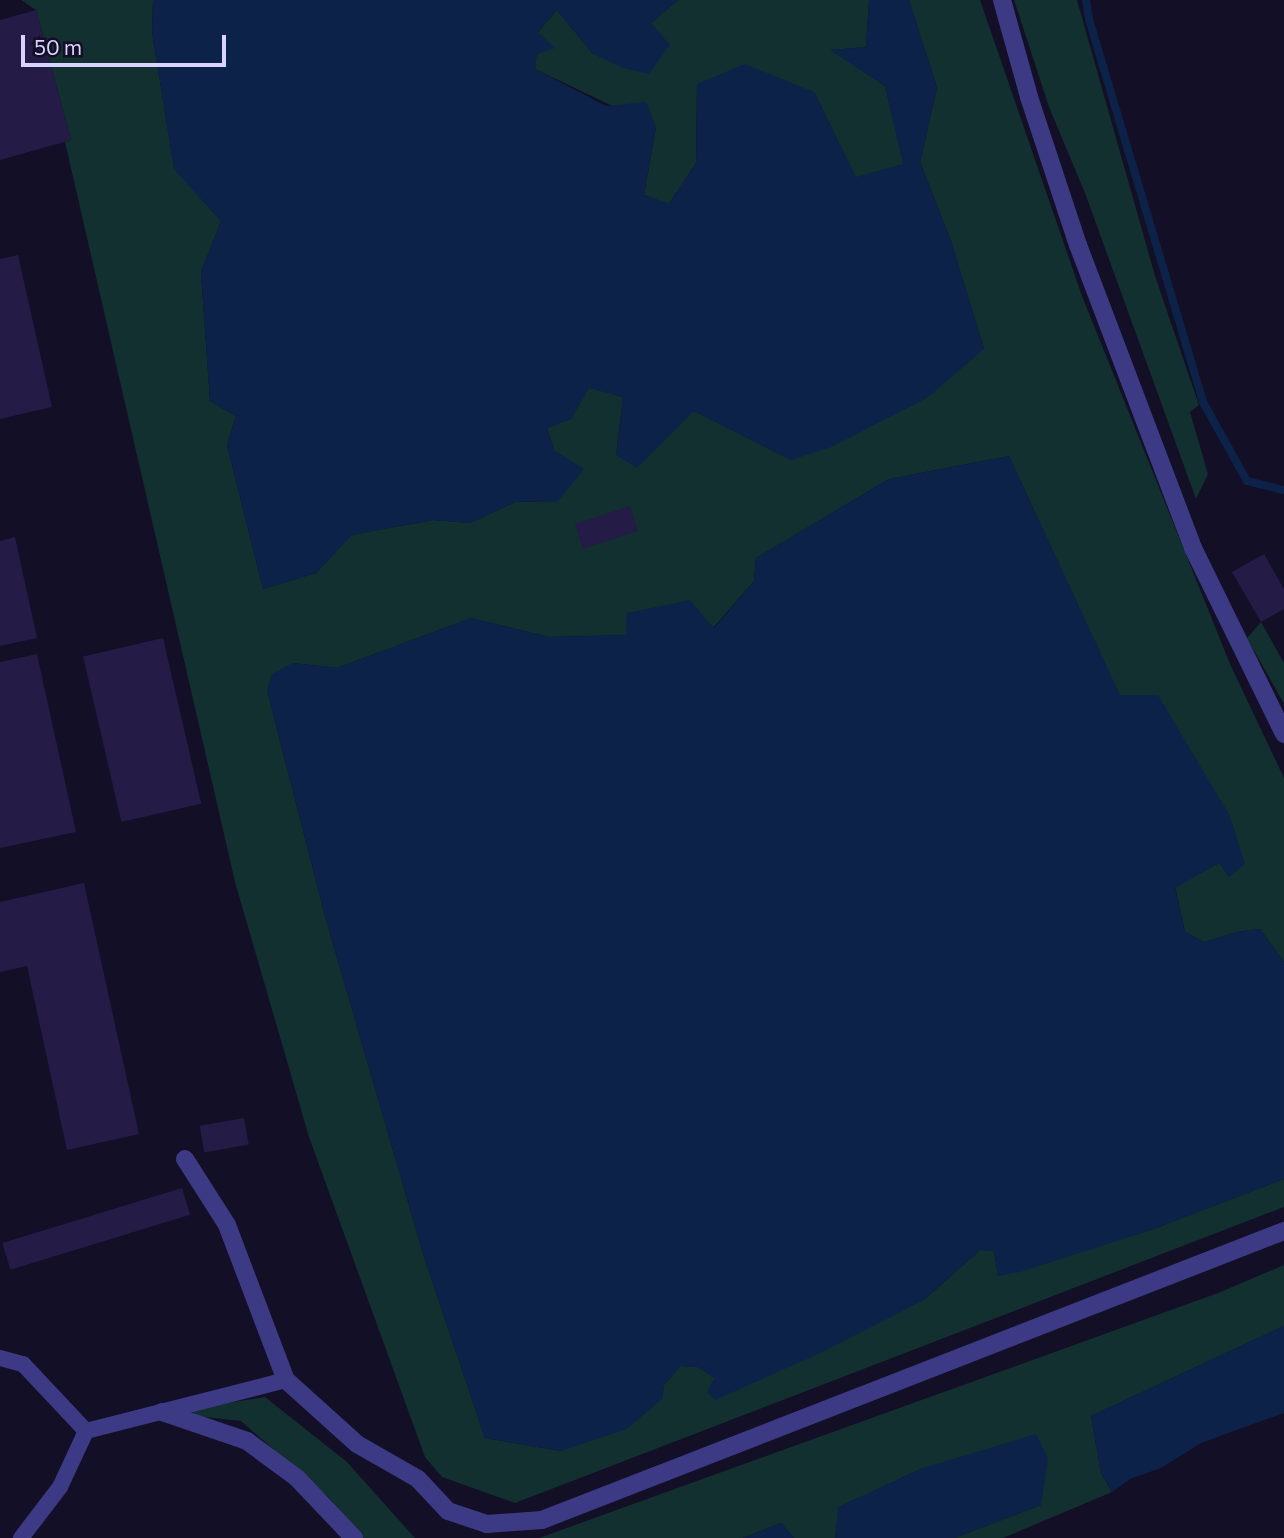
<!DOCTYPE html>
<style>
body{margin:0}
#map{position:relative;width:1284px;height:1538px;overflow:hidden;background:#130f26;font-family:Commissioner,sans-serif}
div>[style]{position:absolute}
[style*='--x']{left:calc(var(--x)*1px);top:calc(var(--y)*1px);width:calc(var(--w)*1px);rotate:calc(var(--a)*1deg)}
.green>*{inset:0;background:#12302f}
.water>*{inset:0;background:#0c2248}
.stream>*{height:8px;margin:-4px;padding:0 4px;transform-origin:4px;border-radius:4px;background:#0c2248}
.building>*{inset:0;background:#241b47;transform-origin:0 0}
.service>*{height:16px;margin:-8px;padding:0 8px;transform-origin:8px;border-radius:8px;background:#3d3a85}
.minor>*{height:18px;margin:-9px;padding:0 9px;transform-origin:9px;border-radius:9px;background:#3d3a85}
span{translate:-50% -50%;white-space:nowrap;text-align:center;line-height:1.15;-webkit-text-stroke:7px #130f26;paint-order:stroke}
.scale{position:absolute;left:21px;top:35px;width:205px;height:32px;box-sizing:border-box;border:4px solid #d9d4ff;border-top:0;padding-left:9px;font-size:21px;line-height:24px;white-space:nowrap;color:#d9d4ff;-webkit-text-stroke:5px #130f26;paint-order:stroke}
</style>
<div id="map">
<div class="green">
<div style="clip-path:polygon(21px 0,153px 0,152px 32px,174px 168px,221px 221px,201px 272px,210px 401px,236px 416px,227px 445px,263px 589px,316px 573px,351px 535px,433px 520px,470px 523px,515px 502px,558px 501px,554px 450px,547px 428px,571px 419px,589px 387px,623px 397px,616px 455px,694px 411px,791px 460px,984px 349px,951px 241px,920px 162px,937px 88px,909px 0,980px 0,1082px 296px,1230px 664px,1284px 778px,1284px 962px,1260px 929px,1237px 932px,1204px 942px,1185px 932px,1175px 887px,1219px 863px,1120px 696px,1009px 456px,889px 479px,756px 558px,754px 581px,713px 628px,627px 635px,549px 637px,471px 618px,337px 668px,293px 663px,267px 690px,326px 920px,424px 1257px,485px 1438px,561px 1451px,662px 1399px,664px 1385px,680px 1366px,698px 1367px,715px 1378px,924px 1300px,980px 1250px,994px 1251px,998px 1276px,1151px 1230px,1284px 1179px,1284px 1207px,515px 1503px,442px 1477px,425px 1457px,309px 1137px,235px 882px,65px 142px,71px 140px,36px 10px)"></div>
<div style="clip-path:polygon(678px 0,869px 0,866px 47px,831px 50px,885px 86px,904px 164px,856px 178px,814px 92px,697px 84px,696px 163px,669px 204px,644px 195px,656px 127px,535px 69px,538px 32px,557px 10px,593px 54px,651px 23px)"></div>
<div style="clip-path:polygon(1014px 0,1077px 0,1155px 276px,1199px 405px,1190px 412px,1208px 474px,1196px 499px,1085px 193px,1049px 107px)"></div>
<div style="clip-path:polygon(1261px 622px,1284px 663px,1284px 704px,1247px 638px)"></div>
<div style="clip-path:polygon(1284px 1265px,1284px 1326px,1091px 1416px,1101px 1473px,1112px 1492px,1003px 1538px,954px 1538px,1041px 1505px,923px 1468px,839px 1507px,835px 1538px,794px 1538px,781px 1523px,743px 1538px,539px 1538px,1218px 1293px)"></div>
<div style="clip-path:polygon(265px 1397px,347px 1462px,415px 1538px,362px 1538px,329px 1498px,241px 1421px,196px 1416px,190px 1409px)"></div>
</div>
<div class="water">
<div style="clip-path:polygon(153px 0,678px 0,651px 23px,670px 45px,649px 74px,623px 68px,593px 54px,557px 10px,538px 32px,555px 48px,537px 54px,535px 69px,606px 106px,646px 102px,656px 127px,644px 195px,669px 204px,696px 163px,697px 84px,745px 64px,814px 92px,856px 177px,903px 164px,885px 86px,830px 50px,866px 47px,869px 0,909px 0,937px 88px,920px 162px,951px 241px,984px 349px,927px 398px,831px 447px,791px 460px,694px 411px,637px 468px,616px 455px,623px 397px,589px 388px,571px 419px,547px 428px,554px 450px,584px 469px,558px 501px,515px 502px,470px 523px,433px 520px,352px 535px,316px 573px,263px 589px,227px 445px,236px 416px,210px 401px,201px 272px,221px 221px,174px 169px,152px 32px)"></div>
<div style="clip-path:polygon(1009px 456px,1120px 695px,1158px 695px,1230px 816px,1245px 864px,1229px 877px,1219px 863px,1175px 888px,1185px 932px,1204px 942px,1237px 932px,1260px 929px,1284px 962px,1284px 1179px,1151px 1230px,1020px 1272px,998px 1276px,994px 1251px,980px 1250px,924px 1300px,816px 1355px,715px 1400px,707px 1392px,714px 1378px,698px 1367px,680px 1366px,664px 1385px,662px 1399px,627px 1429px,561px 1451px,485px 1438px,424px 1257px,326px 920px,267px 690px,272px 674px,293px 663px,337px 668px,471px 618px,549px 637px,626px 635px,627px 613px,690px 600px,714px 628px,754px 581px,756px 558px,889px 479px)"></div>
<div style="clip-path:polygon(1284px 1326px,1284px 1413px,1201px 1443px,1161px 1468px,1130px 1479px,1112px 1492px,1101px 1473px,1091px 1416px)"></div>
<div style="clip-path:polygon(1036px 1434px,1048px 1458px,1041px 1505px,954px 1538px,835px 1538px,838px 1507px,923px 1468px)"></div>
<div style="clip-path:polygon(781px 1523px,794px 1538px,743px 1538px)"></div>
</div>
<div class="stream">
<div style="--x:1086;--y:0;--w:19;--a:81"></div>
<div style="--x:1089;--y:19;--w:400;--a:73.4"></div>
<div style="--x:1203;--y:402;--w:90;--a:60.9"></div>
<div style="--x:1247;--y:481;--w:38;--a:14"></div>
</div>
<div class="building">
<div style="clip-path:polygon(36px 10px,71px 140px,0 160px,0 20px)"></div>
<div style="clip-path:polygon(18px 255px,52px 407px,0 419px,0 259px)"></div>
<div style="left:630px;top:506px;width:26px;height:58px;rotate:72deg"></div>
<div style="clip-path:polygon(15px 537px,37px 638px,0 646px,0 541px)"></div>
<div style="clip-path:polygon(1264px 554px,1284px 589px,1284px 609px,1261px 622px,1232px 572px)"></div>
<div style="left:163px;top:638px;width:170px;height:82px;rotate:77deg"></div>
<div style="clip-path:polygon(37px 654px,76px 832px,0 848px,0 662px)"></div>
<div style="clip-path:polygon(84px 883px,139px 1134px,67px 1150px,27px 966px,0 972px,0 902px)"></div>
<div style="left:244px;top:1118px;width:27px;height:45px;rotate:80deg"></div>
<div style="left:182px;top:1188px;width:28px;height:188px;rotate:73deg"></div>
</div>
<div class="service">
<div style="--x:0;--y:1358;--w:24;--a:15"></div>
<div style="--x:23;--y:1364;--w:92;--a:46.8"></div>
<div style="--x:86;--y:1431;--w:206;--a:-14.3"></div>
<div style="--x:21;--y:1538;--w:64;--a:-52.6"></div>
<div style="--x:60;--y:1487;--w:62;--a:-65.1"></div>
</div>
<div class="minor">
<div style="--x:1002;--y:0;--w:101;--a:74.4"></div>
<div style="--x:1029;--y:97;--w:156;--a:71.7"></div>
<div style="--x:1078;--y:245;--w:324;--a:69.2"></div>
<div style="--x:1193;--y:548;--w:207;--a:63.9"></div>
<div style="--x:185;--y:1159;--w:78;--a:57.5"></div>
<div style="--x:227;--y:1225;--w:166;--a:69.2"></div>
<div style="--x:286;--y:1380;--w:96;--a:42"></div>
<div style="--x:357;--y:1444;--w:70;--a:29.8"></div>
<div style="--x:418;--y:1479;--w:44;--a:46.8"></div>
<div style="--x:448;--y:1511;--w:41;--a:18.4"></div>
<div style="--x:487;--y:1524;--w:55;--a:-4.2"></div>
<div style="--x:542;--y:1520;--w:796;--a:-21.28"></div>
<div style="--x:162;--y:1412;--w:90;--a:18.8"></div>
<div style="--x:247;--y:1441;--w:62;--a:36.5"></div>
<div style="--x:297;--y:1478;--w:83;--a:46.5"></div>
</div>
<div class="scale">50 m</div>
</div>
